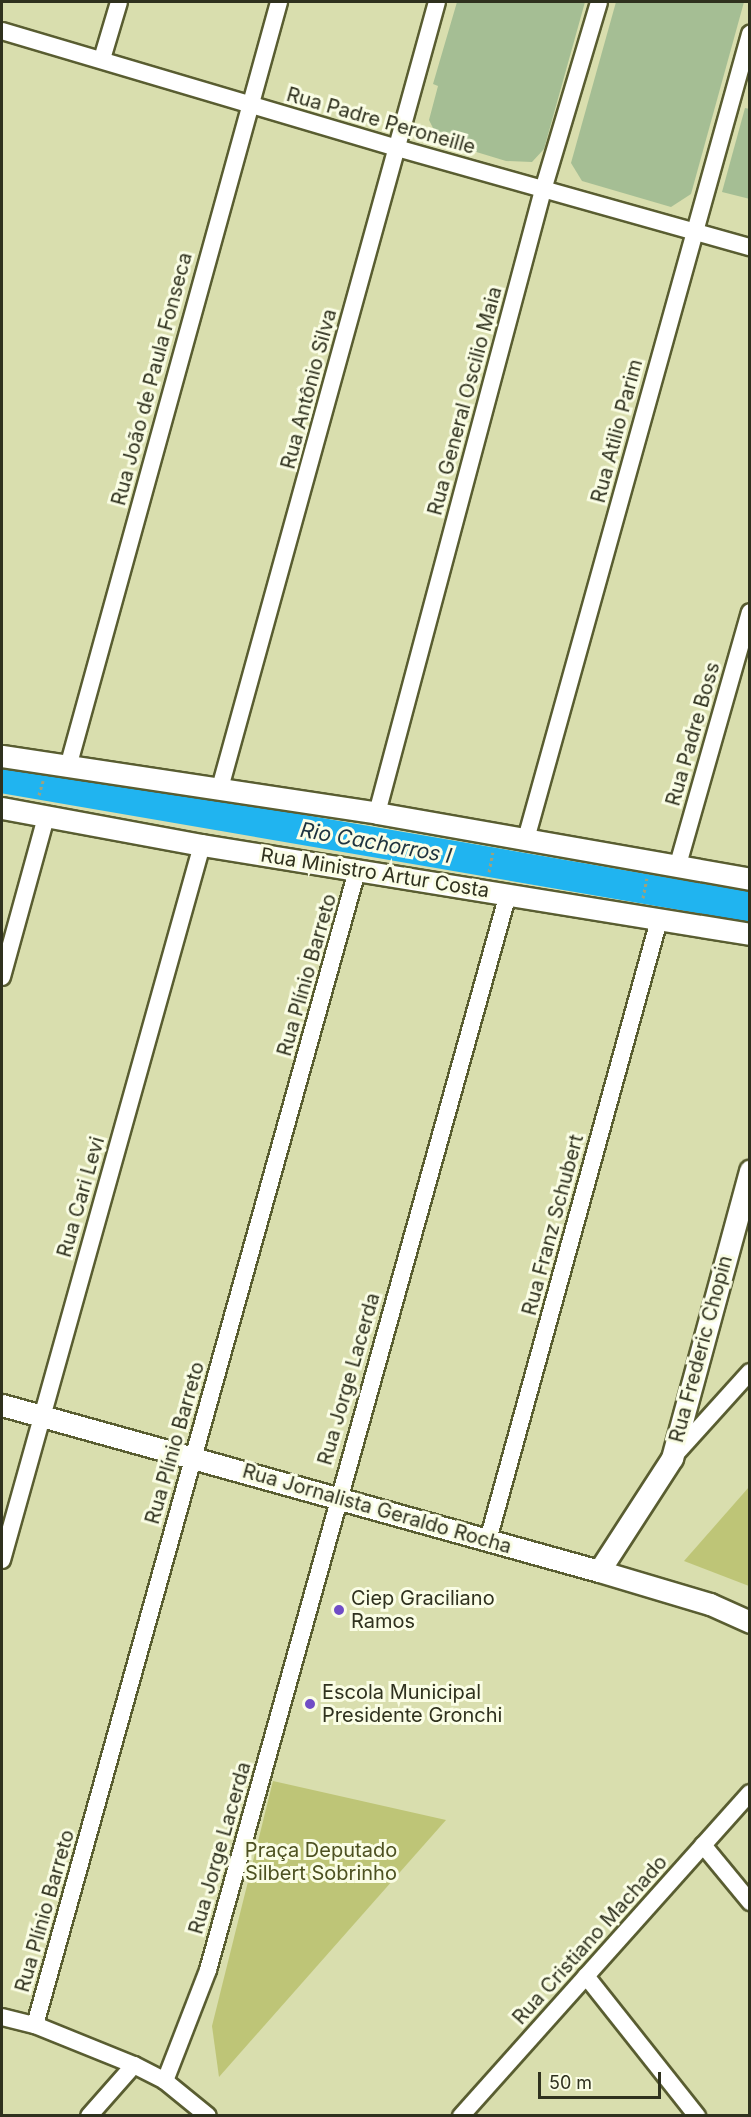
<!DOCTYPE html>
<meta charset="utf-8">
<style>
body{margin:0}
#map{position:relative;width:751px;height:2117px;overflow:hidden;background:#d9deae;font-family:Inter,sans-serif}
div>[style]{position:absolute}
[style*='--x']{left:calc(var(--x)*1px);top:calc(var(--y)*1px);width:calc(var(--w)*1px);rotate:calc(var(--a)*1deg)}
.green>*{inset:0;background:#bec577}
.river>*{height:30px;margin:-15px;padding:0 15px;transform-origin:15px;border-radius:15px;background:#20b4f0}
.building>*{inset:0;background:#a5be94}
.path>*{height:3px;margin-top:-1.5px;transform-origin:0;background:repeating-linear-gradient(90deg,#9ea27c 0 3px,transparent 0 6px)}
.roads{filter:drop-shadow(2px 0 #595d31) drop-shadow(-2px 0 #595d31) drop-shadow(0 2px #595d31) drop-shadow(0 -2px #595d31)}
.minor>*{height:16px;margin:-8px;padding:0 8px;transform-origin:8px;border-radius:8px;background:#fff}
.tertiary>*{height:21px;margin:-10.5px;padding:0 10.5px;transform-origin:10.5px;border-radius:10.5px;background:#fff}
.dots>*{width:16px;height:16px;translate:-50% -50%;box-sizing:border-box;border:3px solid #fafde5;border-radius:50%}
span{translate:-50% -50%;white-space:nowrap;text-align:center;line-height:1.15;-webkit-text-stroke:6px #fafde5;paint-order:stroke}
.street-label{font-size:20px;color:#2f311e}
.poi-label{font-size:20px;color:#2f311e}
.left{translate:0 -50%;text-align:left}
.park-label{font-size:20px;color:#4d5121}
.water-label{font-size:21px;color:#1e333f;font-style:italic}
.frame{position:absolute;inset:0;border:3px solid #2f311e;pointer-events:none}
.scale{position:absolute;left:538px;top:2072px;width:123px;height:27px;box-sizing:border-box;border:3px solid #2f311e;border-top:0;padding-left:8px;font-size:18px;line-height:21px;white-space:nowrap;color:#2f311e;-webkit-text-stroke:4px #fafde5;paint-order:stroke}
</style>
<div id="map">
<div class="green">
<div style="clip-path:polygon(749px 1487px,749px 1586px,684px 1561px)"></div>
<div style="clip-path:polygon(273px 1781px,446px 1820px,219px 2077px,212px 2026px)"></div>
</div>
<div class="river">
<div style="--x:2;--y:778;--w:759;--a:9.78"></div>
</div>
<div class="building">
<div style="clip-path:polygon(457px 2px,585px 2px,544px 149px,532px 162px,506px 161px,450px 144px,452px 138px,436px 134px,429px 120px,438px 86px,433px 84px)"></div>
<div style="clip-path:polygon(616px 2px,744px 2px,691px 194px,671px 207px,582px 181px,571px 163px)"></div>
<div style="clip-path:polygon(745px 108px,750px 109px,750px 199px,722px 192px)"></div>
</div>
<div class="path">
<div style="--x:39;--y:795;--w:15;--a:-74"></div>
<div style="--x:489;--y:872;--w:20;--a:-79"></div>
<div style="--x:643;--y:898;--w:20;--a:-79"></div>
</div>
<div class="roads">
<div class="minor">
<div style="--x:2;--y:31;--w:412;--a:16.5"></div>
<div style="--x:397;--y:148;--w:367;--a:15.7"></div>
<div style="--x:102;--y:59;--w:59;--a:-73.4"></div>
<div style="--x:68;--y:767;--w:794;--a:-74.58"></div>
<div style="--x:220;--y:788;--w:815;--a:-74.57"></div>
<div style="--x:377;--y:813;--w:645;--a:-75.08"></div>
<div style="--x:543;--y:190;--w:196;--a:-73.4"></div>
<div style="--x:526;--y:839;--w:836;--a:-74.45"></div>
<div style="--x:677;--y:868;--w:266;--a:-74.1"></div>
<div style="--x:2;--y:977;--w:166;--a:-74.6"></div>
<div style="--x:674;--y:1456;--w:113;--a:-47.9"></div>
<div style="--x:488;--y:1540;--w:643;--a:-74.58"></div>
<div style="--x:2;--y:1560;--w:742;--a:-74.37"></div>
<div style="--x:703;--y:1845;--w:74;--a:50.5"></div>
<div style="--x:586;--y:1976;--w:179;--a:51.6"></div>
<div style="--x:2;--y:2017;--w:34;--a:14"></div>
<div style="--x:35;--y:2025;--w:107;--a:22"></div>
<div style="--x:134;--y:2065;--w:35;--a:27"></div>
<div style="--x:165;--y:2081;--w:55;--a:39.1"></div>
<div style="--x:35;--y:2025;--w:1198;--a:-74.41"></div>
<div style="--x:165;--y:2081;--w:119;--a:-68.8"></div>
<div style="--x:208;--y:1970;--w:1117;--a:-74.42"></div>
<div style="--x:89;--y:2116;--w:68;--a:-48.6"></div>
<div style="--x:461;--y:2116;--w:433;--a:-48.2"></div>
</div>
<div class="tertiary">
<div style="--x:2;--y:756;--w:379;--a:8.6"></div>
<div style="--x:377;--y:813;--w:379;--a:10"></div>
<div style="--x:2;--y:808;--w:203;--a:10.5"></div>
<div style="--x:202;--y:845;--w:555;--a:9.22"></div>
<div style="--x:2;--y:1405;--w:620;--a:15.54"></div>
<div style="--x:599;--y:1571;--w:116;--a:16.6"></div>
<div style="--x:710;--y:1604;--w:44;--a:24.2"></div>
<div style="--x:599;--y:1571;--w:135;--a:-57.1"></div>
<div style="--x:672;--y:1458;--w:298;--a:-74.8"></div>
</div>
</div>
<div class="dots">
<div style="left:339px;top:1610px;background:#704dc6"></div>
<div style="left:310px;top:1704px;background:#704dc6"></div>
</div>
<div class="street-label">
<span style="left:381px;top:121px;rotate:16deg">Rua Padre Peroneille</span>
<span style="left:152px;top:379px;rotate:-75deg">Rua João de Paula Fonseca</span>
<span style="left:309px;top:389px;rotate:-75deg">Rua Antônio Silva</span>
<span style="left:465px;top:401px;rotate:-75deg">Rua General Oscilio Maia</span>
<span style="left:617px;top:431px;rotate:-75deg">Rua Atilio Parim</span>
<span style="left:693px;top:734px;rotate:-74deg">Rua Padre Boss</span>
<span style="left:375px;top:873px;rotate:9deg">Rua Ministro Artur Costa</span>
<span style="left:307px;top:975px;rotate:-74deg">Rua Plínio Barreto</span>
<span style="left:81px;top:1197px;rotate:-74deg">Rua Cari Levi</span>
<span style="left:553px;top:1225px;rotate:-75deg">Rua Franz Schubert</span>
<span style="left:701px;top:1349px;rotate:-75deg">Rua Frederic Chopin</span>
<span style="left:349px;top:1379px;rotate:-74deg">Rua Jorge Lacerda</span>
<span style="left:175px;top:1443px;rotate:-74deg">Rua Plínio Barreto</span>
<span style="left:377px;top:1509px;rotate:16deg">Rua Jornalista Geraldo Rocha</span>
<span style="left:220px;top:1848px;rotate:-74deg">Rua Jorge Lacerda</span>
<span style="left:45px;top:1911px;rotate:-74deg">Rua Plínio Barreto</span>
<span style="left:590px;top:1940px;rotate:-48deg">Rua Cristiano Machado</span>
</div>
<div class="poi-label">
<span class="left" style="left:351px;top:1610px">Ciep Graciliano<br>Ramos</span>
<span class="left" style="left:322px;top:1704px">Escola Municipal<br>Presidente Gronchi</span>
</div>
<div class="park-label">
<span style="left:321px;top:1862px">Praça Deputado<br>Silbert Sobrinho</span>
</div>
<div class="water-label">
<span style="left:376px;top:843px;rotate:10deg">Rio Cachorros I</span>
</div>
<div class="frame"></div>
<div class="scale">50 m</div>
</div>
